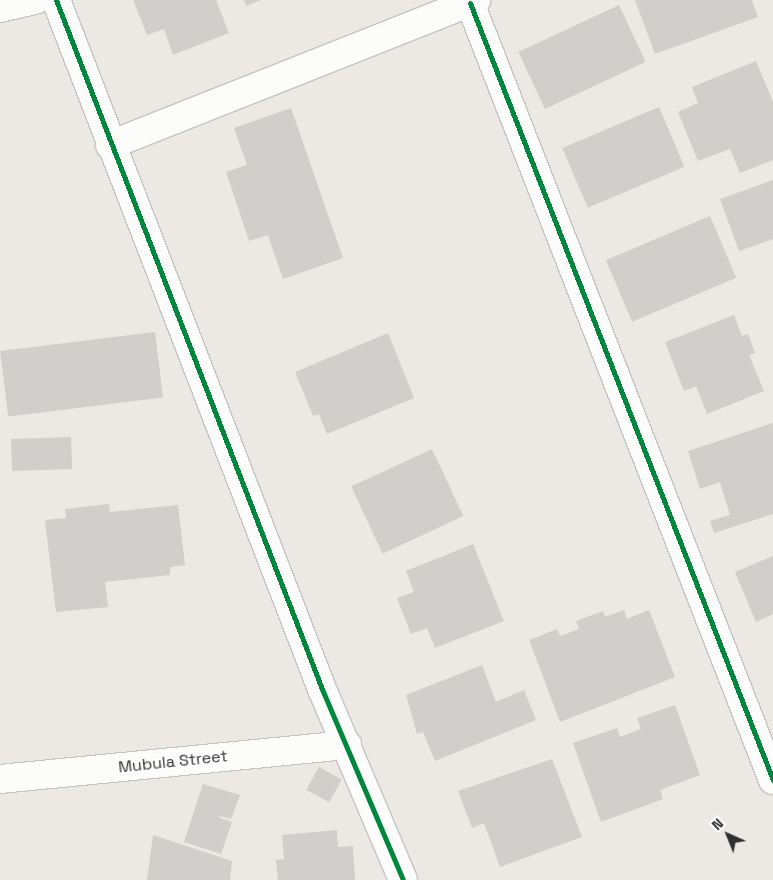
<!DOCTYPE html>
<style>
body{margin:0}
#map{position:relative;width:773px;height:880px;overflow:hidden;background:#ece8e4;font-family:"Space Grotesk",sans-serif}
div>[style]{position:absolute}
[style*='--x']{left:calc(var(--x)*1px);top:calc(var(--y)*1px);width:calc(var(--w)*1px);rotate:calc(var(--a)*1deg)}
.building>*{inset:0;background:#d1cecb;transform-origin:0 0}
.roads{filter:drop-shadow(1px 0 #c5c4c5) drop-shadow(-1px 0 #c5c4c5) drop-shadow(0 1px #c5c4c5) drop-shadow(0 -1px #c5c4c5)}
.street>*{height:28px;margin:-14px;padding:0 14px;transform-origin:14px;border-radius:14px;background:#fcfcfb}
.cycleway>*{height:5px;margin:-2.5px;padding:0 2.5px;transform-origin:2.5px;border-radius:2.5px;background:#00873e}
span{translate:-50% -50%;white-space:nowrap;text-align:center;line-height:1.15;-webkit-text-stroke:4px #fff;paint-order:stroke}
.street-label{font-size:16px;color:#2e2e2e}
.north{position:absolute;left:703px;top:810px;width:50px;height:50px;-webkit-text-stroke:4px #fff;paint-order:stroke;rotate:316deg;font-size:14px;font-weight:700;line-height:20px;text-align:center;color:#2e2e2e}
.north::after{content:'';display:block;margin:auto;width:18px;height:22px;background:#2e2e2e;clip-path:polygon(50% 0,100% 100%,50% 72%,0 100%)}
</style>
<div id="map">
<div class="building">
<div style="clip-path:polygon(133px 0,216px 0,229px 33px,173px 55px,164px 29px,147px 35px)"></div>
<div style="clip-path:polygon(244px 0,261px 0,246px 6px)"></div>
<div style="clip-path:polygon(635px 0,752px 0,758px 17px,655px 54px)"></div>
<div style="left:619px;top:5px;width:63px;height:111px;rotate:65deg"></div>
<div style="clip-path:polygon(756px 61px,773px 102px,773px 160px,740px 173px,730px 149px,698px 161px,678px 112px,698px 103px,692px 87px)"></div>
<div style="left:659px;top:107px;width:65px;height:105px;rotate:67deg"></div>
<div style="clip-path:polygon(291px 108px,343px 258px,283px 279px,268px 235px,249px 241px,226px 172px,247px 165px,234px 128px)"></div>
<div style="clip-path:polygon(773px 180px,773px 239px,739px 251px,720px 199px)"></div>
<div style="left:710px;top:216px;width:67px;height:113px;rotate:67deg"></div>
<div style="clip-path:polygon(734px 315px,742px 336px,748px 334px,755px 353px,749px 355px,764px 391px,707px 414px,696px 386px,684px 391px,665px 342px)"></div>
<div style="left:155px;top:332px;width:66px;height:156px;rotate:83deg"></div>
<div style="clip-path:polygon(388px 333px,414px 398px,327px 434px,319px 414px,313px 416px,295px 372px)"></div>
<div style="clip-path:polygon(773px 423px,773px 514px,714px 533px,710px 521px,730px 515px,720px 482px,700px 489px,688px 451px)"></div>
<div style="left:71px;top:437px;width:32px;height:60px;rotate:88deg"></div>
<div style="left:432px;top:449px;width:74px;height:89px;rotate:65deg"></div>
<div style="clip-path:polygon(109px 504px,110px 512px,178px 505px,185px 565px,170px 567px,170px 575px,105px 582px,108px 607px,56px 612px,45px 520px,66px 518px,65px 509px)"></div>
<div style="clip-path:polygon(473px 544px,504px 621px,435px 648px,427px 628px,411px 634px,397px 598px,414px 592px,406px 571px)"></div>
<div style="clip-path:polygon(773px 556px,773px 614px,756px 622px,735px 572px)"></div>
<div style="clip-path:polygon(624px 610px,627px 619px,649px 610px,675px 677px,560px 722px,529px 640px,557px 629px,560px 636px,579px 629px,576px 621px,603px 611px,605px 617px)"></div>
<div style="clip-path:polygon(482px 665px,496px 702px,524px 690px,536px 720px,435px 761px,423px 732px,417px 734px,406px 695px)"></div>
<div style="clip-path:polygon(675px 705px,700px 775px,660px 790px,663px 799px,601px 822px,573px 743px,617px 728px,620px 737px,641px 729px,637px 718px)"></div>
<div style="clip-path:polygon(552px 759px,582px 837px,500px 867px,484px 823px,472px 828px,458px 791px)"></div>
<div style="left:319px;top:767px;width:26px;height:26px;rotate:29deg"></div>
<div style="clip-path:polygon(203px 784px,240px 795px,231px 819px,220px 816px,220px 818px,232px 822px,221px 854px,184px 842px)"></div>
<div style="clip-path:polygon(337px 830px,338px 847px,353px 846px,355px 880px,278px 880px,276px 860px,284px 859px,282px 835px)"></div>
<div style="clip-path:polygon(153px 835px,232px 861px,230px 880px,147px 880px)"></div>
</div>
<div class="roads">
<div class="street">
<div style="--x:56;--y:0;--w:739;--a:68.89"></div>
<div style="--x:322;--y:689;--w:207;--a:67"></div>
<div style="--x:470;--y:3;--w:834;--a:68.7"></div>
<div style="--x:0;--y:8;--w:36;--a:-13"></div>
<div style="--x:110;--y:145;--w:394;--a:-21.6"></div>
<div style="--x:0;--y:779;--w:349;--a:-5.6"></div>
</div>
</div>
<div class="cycleway">
<div style="--x:56;--y:0;--w:739;--a:68.89"></div>
<div style="--x:322;--y:689;--w:207;--a:67"></div>
<div style="--x:470;--y:3;--w:834;--a:68.7"></div>
</div>
<div class="street-label">
<span style="left:173px;top:762px;rotate:-6deg">Mubula Street</span>
</div>
<div class="north">N</div>
</div>
